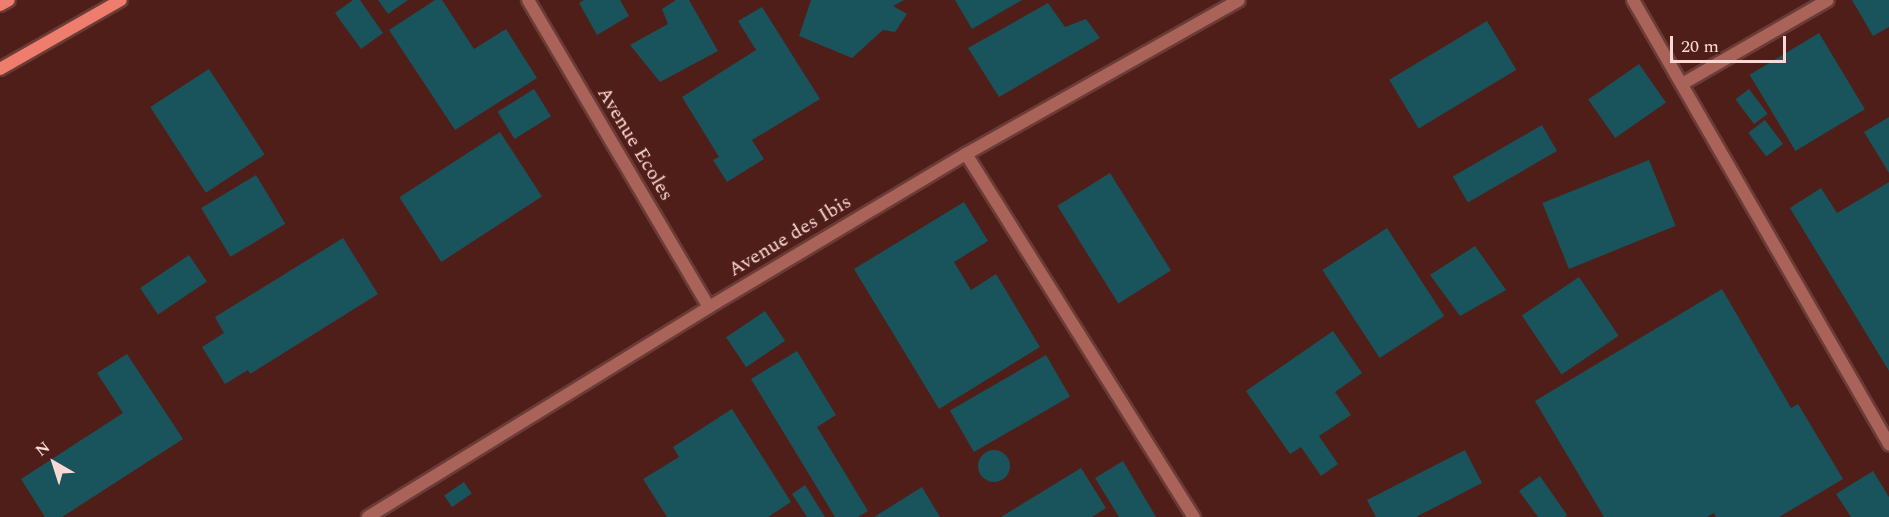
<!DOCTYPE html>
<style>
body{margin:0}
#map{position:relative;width:1889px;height:517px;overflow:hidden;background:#501e19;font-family:Spectral,serif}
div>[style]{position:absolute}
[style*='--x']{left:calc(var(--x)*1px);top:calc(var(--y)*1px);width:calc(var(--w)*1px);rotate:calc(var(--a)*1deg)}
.building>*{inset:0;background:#19535b;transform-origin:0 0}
.round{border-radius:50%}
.roads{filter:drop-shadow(2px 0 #6b3c37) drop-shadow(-2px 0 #6b3c37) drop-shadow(0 2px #6b3c37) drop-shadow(0 -2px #6b3c37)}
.street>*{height:12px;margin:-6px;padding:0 6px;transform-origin:6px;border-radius:6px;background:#aa6359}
.secondary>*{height:12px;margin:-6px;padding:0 6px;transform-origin:6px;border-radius:6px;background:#ee7d6e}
span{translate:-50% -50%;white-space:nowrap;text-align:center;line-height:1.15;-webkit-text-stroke:4.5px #501e19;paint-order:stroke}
.street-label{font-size:20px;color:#fad9d4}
.north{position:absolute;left:24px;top:433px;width:60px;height:60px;-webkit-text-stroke:4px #501e19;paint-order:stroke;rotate:321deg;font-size:16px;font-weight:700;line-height:24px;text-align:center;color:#fad9d4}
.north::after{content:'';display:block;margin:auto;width:21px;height:27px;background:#fad9d4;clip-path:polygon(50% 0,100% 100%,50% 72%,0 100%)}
.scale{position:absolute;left:1670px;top:36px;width:116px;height:27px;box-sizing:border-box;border:3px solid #fad9d4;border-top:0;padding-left:8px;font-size:18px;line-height:21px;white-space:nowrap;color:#fad9d4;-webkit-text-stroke:4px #501e19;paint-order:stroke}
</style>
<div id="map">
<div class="building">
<i style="clip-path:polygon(353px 0,360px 0,383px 33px,361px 49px,335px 13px)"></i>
<i style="clip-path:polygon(378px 0,408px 0,388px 14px)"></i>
<i style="clip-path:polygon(435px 0,442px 0,474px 49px,506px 29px,537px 78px,455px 130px,389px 30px)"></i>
<i style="clip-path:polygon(584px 0,620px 0,629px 16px,597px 35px,579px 3px)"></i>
<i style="clip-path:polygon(676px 0,689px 0,718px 51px,660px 82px,630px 45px,668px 24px,662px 9px)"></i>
<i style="clip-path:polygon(811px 0,904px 0,893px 6px,907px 14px,895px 32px,883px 30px,852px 58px,799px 36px)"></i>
<i style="clip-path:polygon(955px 0,1022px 0,972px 29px)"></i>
<i style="clip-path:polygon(1852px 0,1889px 0,1889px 27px,1873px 36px)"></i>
<i style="clip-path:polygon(1048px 3px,1065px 27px,1086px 19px,1100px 38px,999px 97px,968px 48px)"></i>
<i style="clip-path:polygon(762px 7px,820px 99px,752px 140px,764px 159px,727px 182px,713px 160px,719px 157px,682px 97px,756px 50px,738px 21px)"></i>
<i style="left:1487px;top:21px;width:57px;height:114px;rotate:59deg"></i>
<i style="left:1819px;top:33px;width:89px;height:81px;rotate:59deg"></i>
<i style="left:1639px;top:64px;width:47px;height:62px;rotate:55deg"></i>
<i style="left:209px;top:69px;width:102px;height:70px;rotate:57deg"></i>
<i style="left:534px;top:89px;width:32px;height:43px;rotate:58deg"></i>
<i style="left:1749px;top:89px;width:31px;height:17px;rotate:53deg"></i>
<i style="clip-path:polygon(1889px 117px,1889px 173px,1864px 132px)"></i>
<i style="left:1765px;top:120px;width:30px;height:21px;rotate:53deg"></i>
<i style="left:1542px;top:125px;width:30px;height:103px;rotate:60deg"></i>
<i style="left:500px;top:132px;width:77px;height:120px;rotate:57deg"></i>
<i style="left:1649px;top:160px;width:71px;height:115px;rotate:68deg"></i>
<i style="left:1110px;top:173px;width:115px;height:62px;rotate:58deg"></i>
<i style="left:256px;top:175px;width:57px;height:64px;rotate:59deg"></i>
<i style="clip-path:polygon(1889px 182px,1889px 371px,1790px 208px,1821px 188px,1837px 213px)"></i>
<i style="clip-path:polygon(964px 202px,988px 241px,954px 262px,971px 290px,996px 274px,1040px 347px,939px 409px,854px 269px)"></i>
<i style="left:1387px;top:228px;width:105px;height:77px;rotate:57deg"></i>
<i style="clip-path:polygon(343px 238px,378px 294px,250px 374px,248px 370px,225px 384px,202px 347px,224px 333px,215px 317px)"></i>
<i style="clip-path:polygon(1475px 246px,1506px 290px,1460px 316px,1430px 275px)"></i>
<i style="left:189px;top:255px;width:32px;height:59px;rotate:56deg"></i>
<i style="left:1579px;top:277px;width:71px;height:69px;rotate:56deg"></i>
<i style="clip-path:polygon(1722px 289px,1791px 408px,1798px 404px,1843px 479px,1779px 517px,1716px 517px,1714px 513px,1707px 517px,1604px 517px,1535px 401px)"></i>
<i style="left:765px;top:311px;width:36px;height:47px;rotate:56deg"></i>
<i style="clip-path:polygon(1333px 331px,1362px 373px,1335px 392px,1351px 415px,1319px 436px,1338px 464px,1321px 476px,1301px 447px,1290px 454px,1246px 391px)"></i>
<i style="clip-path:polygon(797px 351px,836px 415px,817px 427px,868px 511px,858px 517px,835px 517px,751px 379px)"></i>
<i style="clip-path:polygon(127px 354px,183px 439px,62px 517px,45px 517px,21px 479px,123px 413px,97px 373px)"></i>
<i style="left:1046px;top:355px;width:48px;height:111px;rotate:60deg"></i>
<i style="clip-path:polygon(732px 409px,791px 502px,768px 517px,667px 517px,643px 479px,679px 457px,673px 447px)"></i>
<i class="round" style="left:978px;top:450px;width:32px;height:32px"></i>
<i style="clip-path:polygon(1465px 450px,1482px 483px,1416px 517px,1376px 517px,1367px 500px)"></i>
<i style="clip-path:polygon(1123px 461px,1156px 517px,1119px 517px,1095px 478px)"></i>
<i style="clip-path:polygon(1081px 468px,1106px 508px,1092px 517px,1001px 517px)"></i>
<i style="clip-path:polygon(1873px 471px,1889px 497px,1889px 517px,1851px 517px,1836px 494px)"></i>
<i style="clip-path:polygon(1540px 476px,1567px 515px,1565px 517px,1538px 517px,1519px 491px)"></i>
<i style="left:464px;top:482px;width:14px;height:24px;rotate:56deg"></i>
<i style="clip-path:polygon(805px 485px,825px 517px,807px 517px,792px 494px)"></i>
<i style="clip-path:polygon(922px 487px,940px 517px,874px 517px)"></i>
</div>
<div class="roads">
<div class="street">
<i style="--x:528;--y:0;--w:356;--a:59.5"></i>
<i style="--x:1633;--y:0;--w:513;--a:60.03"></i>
<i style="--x:1682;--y:84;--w:168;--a:-29.9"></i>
<i style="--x:966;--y:154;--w:429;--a:57.9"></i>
<i style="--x:368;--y:517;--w:400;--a:-31.6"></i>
<i style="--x:709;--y:307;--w:299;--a:-30.8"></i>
<i style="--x:966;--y:154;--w:313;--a:-29.4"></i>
</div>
<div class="secondary">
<i style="--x:0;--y:5;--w:10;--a:-29"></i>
<i style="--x:0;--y:69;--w:139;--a:-29.7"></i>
</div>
</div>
<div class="street-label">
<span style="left:635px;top:144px;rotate:59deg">Avenue Ecoles</span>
<span style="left:790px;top:236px;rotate:-31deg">Avenue des Ibis</span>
</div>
<div class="north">N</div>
<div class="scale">20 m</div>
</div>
